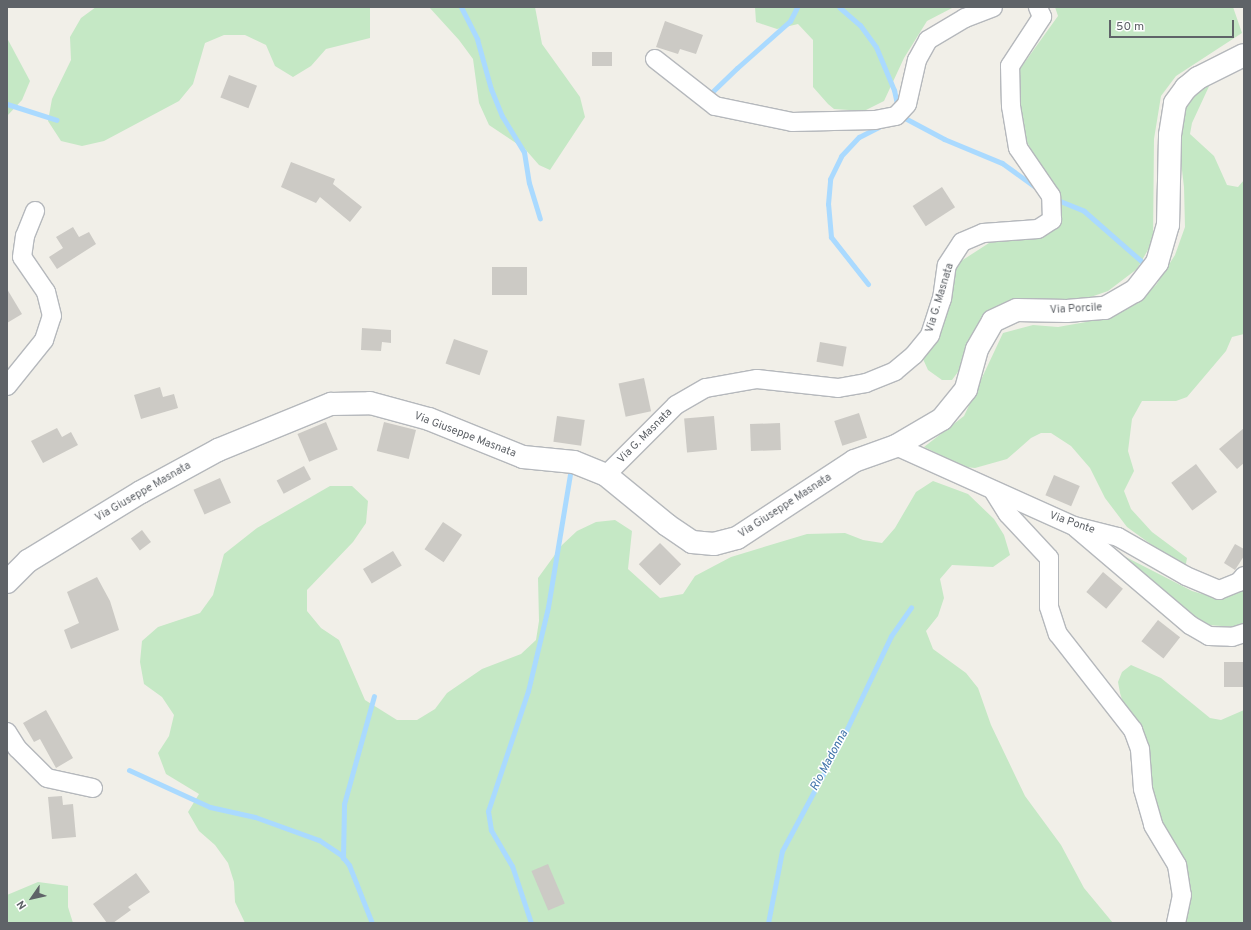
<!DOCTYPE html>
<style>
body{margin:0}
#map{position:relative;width:1251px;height:930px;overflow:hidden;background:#f1efe8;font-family:Overpass,sans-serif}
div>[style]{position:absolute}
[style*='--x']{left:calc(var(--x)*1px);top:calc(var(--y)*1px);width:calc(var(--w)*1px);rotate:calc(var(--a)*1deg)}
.green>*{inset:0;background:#c5e8c5}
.stream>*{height:5px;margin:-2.5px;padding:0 2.5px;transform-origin:2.5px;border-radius:2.5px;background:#aadaff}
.building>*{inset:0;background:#cccac5;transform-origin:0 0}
.roads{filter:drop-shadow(1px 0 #b5b8bc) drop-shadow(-1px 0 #b5b8bc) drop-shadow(0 1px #b5b8bc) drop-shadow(0 -1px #b5b8bc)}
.minor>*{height:18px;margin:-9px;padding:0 9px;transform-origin:9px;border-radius:9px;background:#fff}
.tertiary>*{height:22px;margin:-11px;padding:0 11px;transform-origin:11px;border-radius:11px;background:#fff}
span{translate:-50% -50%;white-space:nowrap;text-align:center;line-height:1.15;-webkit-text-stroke:3px #fff;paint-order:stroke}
.street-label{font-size:11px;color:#5f6368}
.water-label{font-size:12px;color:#4174aa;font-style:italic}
.frame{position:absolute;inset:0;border:8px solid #5f6368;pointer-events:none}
.north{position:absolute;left:12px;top:878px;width:40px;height:40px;-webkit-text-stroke:3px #fff;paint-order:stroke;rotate:236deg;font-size:11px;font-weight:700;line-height:16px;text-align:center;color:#5f6368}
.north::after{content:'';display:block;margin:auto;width:14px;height:18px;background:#5f6368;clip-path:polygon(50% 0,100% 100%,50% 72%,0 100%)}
.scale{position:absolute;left:1109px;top:20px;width:125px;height:18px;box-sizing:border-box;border:2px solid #5f6368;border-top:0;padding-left:5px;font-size:12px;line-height:14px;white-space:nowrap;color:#5f6368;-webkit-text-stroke:3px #fff;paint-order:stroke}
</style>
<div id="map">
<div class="green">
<i style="clip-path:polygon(96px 7px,370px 7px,370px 38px,326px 49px,311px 66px,293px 77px,275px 66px,266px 45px,245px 35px,224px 35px,205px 43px,193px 84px,179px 101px,104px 141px,82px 146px,61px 141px,48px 121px,52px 99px,71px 60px,70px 37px,81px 18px)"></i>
<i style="clip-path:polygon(429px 7px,535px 7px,542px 44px,580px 97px,585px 117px,550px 170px,539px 165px,525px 149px,489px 125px,479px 103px,473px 59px,459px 40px)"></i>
<i style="clip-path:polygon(755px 7px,954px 7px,927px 21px,904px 58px,884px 101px,864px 111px,834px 109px,828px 104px,813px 87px,813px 40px,798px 24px,777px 29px,756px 22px)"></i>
<i style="clip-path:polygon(1055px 7px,1233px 7px,1242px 33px,1176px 76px,1161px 96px,1154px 139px,1153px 241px,1137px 269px,1108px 291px,1082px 300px,997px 308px,979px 323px,963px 365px,952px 380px,942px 380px,928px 370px,923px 359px,955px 265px,989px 243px,1014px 239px,1056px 223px,1062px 211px,1057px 194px,1024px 137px,1017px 73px,1058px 16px)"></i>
<i style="clip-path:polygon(7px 38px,30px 81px,22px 100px,7px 116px)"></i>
<i style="clip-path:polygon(1211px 82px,1192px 123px,1190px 134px,1214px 156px,1227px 185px,1238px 187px,1244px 180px,1244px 334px,1232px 337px,1226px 351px,1187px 397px,1176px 401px,1142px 401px,1132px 419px,1128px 451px,1134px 471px,1124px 491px,1131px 509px,1152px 532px,1187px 558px,1185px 569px,1127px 527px,1105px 498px,1090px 468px,1071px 446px,1051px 433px,1041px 433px,1031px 438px,1007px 459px,975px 468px,965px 467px,924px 447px,964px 416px,1003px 333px,1033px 325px,1058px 327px,1086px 322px,1122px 309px,1156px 285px,1175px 255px,1185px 227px,1184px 187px,1178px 136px,1186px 102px,1199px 88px)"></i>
<i style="clip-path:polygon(933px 481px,968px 494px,994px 519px,1004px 535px,1010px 555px,993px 567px,952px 565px,940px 579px,944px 598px,938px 616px,926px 631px,933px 649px,966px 673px,978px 688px,991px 725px,1025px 796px,1061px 845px,1084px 888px,1113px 923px,245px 923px,235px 902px,234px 882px,228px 863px,215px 845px,199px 831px,188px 812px,199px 794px,166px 774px,158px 753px,169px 736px,174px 715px,162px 697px,144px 684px,140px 662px,142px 641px,158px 627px,200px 613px,213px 595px,224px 554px,257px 528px,330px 486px,352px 486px,368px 501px,366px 523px,353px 542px,307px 590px,307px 611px,321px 628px,339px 640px,365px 700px,397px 720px,417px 720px,435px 709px,447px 693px,482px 669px,521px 654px,536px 640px,539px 621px,538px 578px,562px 545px,577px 531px,596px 522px,615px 520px,632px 531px,628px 569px,660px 598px,683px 594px,695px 576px,731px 557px,807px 534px,845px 533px,863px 540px,882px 543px,895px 528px,916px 492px)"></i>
<i style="clip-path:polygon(1118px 553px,1192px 591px,1216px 598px,1244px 585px,1244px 624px,1237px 627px,1206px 625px)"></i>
<i style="clip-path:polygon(1131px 665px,1161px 678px,1210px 718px,1221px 720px,1244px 710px,1244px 923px,1183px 923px,1162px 827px,1120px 693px,1118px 682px,1122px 672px)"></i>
<i style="clip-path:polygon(38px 882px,68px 886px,68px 907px,73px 923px,7px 923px,7px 895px)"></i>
</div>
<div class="stream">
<i style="--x:461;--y:7;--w:36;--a:63"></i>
<i style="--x:477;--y:39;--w:52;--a:74.4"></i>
<i style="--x:491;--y:89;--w:29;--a:68"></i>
<i style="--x:502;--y:116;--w:42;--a:58.6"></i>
<i style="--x:524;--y:152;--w:31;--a:81"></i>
<i style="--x:529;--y:183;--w:37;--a:73"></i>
<i style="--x:839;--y:7;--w:28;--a:41"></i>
<i style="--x:860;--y:25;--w:27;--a:54"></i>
<i style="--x:876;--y:47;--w:47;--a:67.3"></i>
<i style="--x:894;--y:90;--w:19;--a:78"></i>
<i style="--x:712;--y:97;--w:4;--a:-104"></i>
<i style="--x:711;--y:93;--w:36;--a:-44"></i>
<i style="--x:737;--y:68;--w:71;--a:-41.6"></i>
<i style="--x:790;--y:21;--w:16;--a:-63"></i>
<i style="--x:7;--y:104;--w:52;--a:17.7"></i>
<i style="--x:901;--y:116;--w:49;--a:28.1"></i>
<i style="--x:944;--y:139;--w:63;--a:22.5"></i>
<i style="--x:1002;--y:163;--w:44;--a:35.8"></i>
<i style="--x:1055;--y:199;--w:31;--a:22"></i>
<i style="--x:1084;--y:211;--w:85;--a:41.2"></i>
<i style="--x:868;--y:284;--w:60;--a:-128.2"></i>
<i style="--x:831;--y:237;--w:33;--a:-95"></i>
<i style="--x:828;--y:204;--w:25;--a:-85"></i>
<i style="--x:830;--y:179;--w:25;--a:-64"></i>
<i style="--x:841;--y:156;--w:26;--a:-47"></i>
<i style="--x:859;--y:137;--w:22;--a:-27"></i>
<i style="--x:129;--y:770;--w:89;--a:24.6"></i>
<i style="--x:210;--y:807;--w:46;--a:12.5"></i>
<i style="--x:255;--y:817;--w:68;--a:19.8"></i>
<i style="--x:319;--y:840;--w:27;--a:34"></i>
<i style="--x:341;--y:855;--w:13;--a:51"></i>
<i style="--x:349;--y:865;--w:62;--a:68.4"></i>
<i style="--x:343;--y:858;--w:54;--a:-88.9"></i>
<i style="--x:344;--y:804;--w:112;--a:-74.5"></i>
<i style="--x:531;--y:923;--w:60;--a:-108.4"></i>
<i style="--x:512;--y:866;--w:42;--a:-120.3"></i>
<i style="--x:491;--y:830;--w:19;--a:-99"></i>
<i style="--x:488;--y:811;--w:126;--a:-71.6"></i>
<i style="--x:528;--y:691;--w:86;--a:-76.6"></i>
<i style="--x:548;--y:607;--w:135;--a:-80.6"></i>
<i style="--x:768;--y:923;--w:73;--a:-79"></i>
<i style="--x:782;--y:851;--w:129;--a:-61.8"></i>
<i style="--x:843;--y:737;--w:112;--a:-64.6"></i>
<i style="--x:891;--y:636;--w:35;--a:-55"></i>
</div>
<div class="building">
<i style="clip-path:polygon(665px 21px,703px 35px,696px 54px,680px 49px,678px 54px,656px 47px)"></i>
<i style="left:592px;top:52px;width:20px;height:14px"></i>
<i style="left:229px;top:75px;width:30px;height:24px;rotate:21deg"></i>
<i style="clip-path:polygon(291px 162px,335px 179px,333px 184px,362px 207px,350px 222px,320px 197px,316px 203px,281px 187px)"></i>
<i style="left:942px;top:187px;width:24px;height:35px;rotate:57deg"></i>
<i style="clip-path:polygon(73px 227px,79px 237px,89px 232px,96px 244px,57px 269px,49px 257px,63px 248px,56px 237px)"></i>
<i style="left:492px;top:267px;width:35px;height:28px"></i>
<i style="clip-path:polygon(7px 289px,22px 314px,7px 323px)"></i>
<i style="clip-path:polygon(362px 328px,391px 330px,391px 343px,382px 342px,381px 351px,361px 350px)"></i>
<i style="left:454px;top:339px;width:36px;height:26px;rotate:19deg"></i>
<i style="left:820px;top:342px;width:27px;height:20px;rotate:10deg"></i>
<i style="left:644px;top:378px;width:34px;height:26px;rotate:78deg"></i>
<i style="clip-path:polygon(160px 387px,163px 397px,174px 394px,178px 408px,141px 419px,134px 395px)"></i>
<i style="left:859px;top:413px;width:26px;height:26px;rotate:72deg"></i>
<i style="left:557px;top:416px;width:28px;height:26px;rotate:8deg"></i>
<i style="left:714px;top:416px;width:34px;height:30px;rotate:85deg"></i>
<i style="left:326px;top:422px;width:30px;height:31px;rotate:67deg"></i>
<i style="left:384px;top:422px;width:33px;height:30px;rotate:14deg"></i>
<i style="left:780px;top:423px;width:27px;height:30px;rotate:88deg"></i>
<i style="clip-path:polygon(57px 428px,62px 437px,71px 432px,78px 445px,43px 463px,31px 441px)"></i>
<i style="clip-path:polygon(1244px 428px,1244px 463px,1237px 469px,1219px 449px)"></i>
<i style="left:1196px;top:464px;width:35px;height:31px;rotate:53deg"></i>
<i style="left:304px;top:466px;width:15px;height:31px;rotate:62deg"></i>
<i style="left:1054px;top:475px;width:28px;height:22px;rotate:23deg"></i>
<i style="left:220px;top:478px;width:27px;height:29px;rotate:66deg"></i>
<i style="left:443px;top:522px;width:23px;height:33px;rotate:34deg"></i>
<i style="left:142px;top:530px;width:15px;height:14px;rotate:53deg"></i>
<i style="left:660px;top:543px;width:30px;height:30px;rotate:45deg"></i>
<i style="clip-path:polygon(1235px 544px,1244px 549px,1244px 556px,1235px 570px,1224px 563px)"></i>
<i style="left:393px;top:551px;width:17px;height:35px;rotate:59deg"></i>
<i style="left:1103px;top:572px;width:26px;height:26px;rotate:40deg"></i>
<i style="clip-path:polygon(97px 577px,110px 601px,119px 630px,71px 649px,64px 630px,79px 623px,67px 592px)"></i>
<i style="left:1158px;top:620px;width:28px;height:27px;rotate:38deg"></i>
<i style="left:1224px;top:662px;width:20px;height:25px"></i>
<i style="clip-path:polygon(46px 710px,73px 758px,56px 768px,40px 739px,34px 742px,23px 723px)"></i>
<i style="clip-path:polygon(62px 796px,63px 805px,73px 804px,76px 837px,52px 839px,48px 797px)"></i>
<i style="left:548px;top:864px;width:43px;height:18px;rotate:67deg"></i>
<i style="clip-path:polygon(136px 873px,150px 892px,128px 907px,131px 910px,113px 923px,107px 923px,93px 904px)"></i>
</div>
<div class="roads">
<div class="minor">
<i style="--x:655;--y:59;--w:76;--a:38.1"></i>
<i style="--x:715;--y:106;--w:79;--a:11.7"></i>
<i style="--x:792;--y:122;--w:83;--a:-1.4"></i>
<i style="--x:875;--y:120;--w:21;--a:-11"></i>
<i style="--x:896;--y:116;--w:16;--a:-47"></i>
<i style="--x:907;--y:104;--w:45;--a:-77.2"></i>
<i style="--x:917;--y:60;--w:23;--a:-61"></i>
<i style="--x:928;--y:40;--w:43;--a:-30.7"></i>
<i style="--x:965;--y:18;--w:30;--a:-21"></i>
<i style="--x:7;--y:386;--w:59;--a:-51.2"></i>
<i style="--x:44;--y:340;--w:25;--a:-72"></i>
<i style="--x:52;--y:316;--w:25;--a:-104"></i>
<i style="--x:46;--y:292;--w:42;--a:-124.4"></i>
<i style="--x:22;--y:257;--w:21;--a:-82"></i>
<i style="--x:25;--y:236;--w:27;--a:-68"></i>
<i style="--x:896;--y:446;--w:195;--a:24.2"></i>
<i style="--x:1074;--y:526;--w:45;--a:14"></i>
<i style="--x:1118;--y:537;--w:78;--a:29.8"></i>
<i style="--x:1186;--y:576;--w:36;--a:23"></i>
<i style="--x:1219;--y:590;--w:22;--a:-22"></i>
<i style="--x:1239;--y:582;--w:8;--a:-50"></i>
<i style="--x:606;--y:475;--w:99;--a:-45"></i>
<i style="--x:676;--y:405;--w:34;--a:-30"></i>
<i style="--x:706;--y:388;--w:52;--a:-10"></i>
<i style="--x:757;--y:379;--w:81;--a:6.3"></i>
<i style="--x:838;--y:388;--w:28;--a:-10"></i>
<i style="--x:866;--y:383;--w:31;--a:-22"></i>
<i style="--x:895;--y:371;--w:25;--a:-40"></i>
<i style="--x:914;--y:355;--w:26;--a:-51"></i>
<i style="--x:930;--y:335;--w:38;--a:-72"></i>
<i style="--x:942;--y:299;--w:34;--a:-82"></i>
<i style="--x:947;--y:265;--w:27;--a:-57"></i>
<i style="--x:962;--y:242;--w:23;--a:-23"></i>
<i style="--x:983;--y:233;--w:55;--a:-4.2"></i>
<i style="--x:1038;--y:229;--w:17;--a:-33"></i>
<i style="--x:1052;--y:220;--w:24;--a:-92"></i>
<i style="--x:1051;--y:196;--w:58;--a:-124.5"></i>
<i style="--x:1018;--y:148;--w:43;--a:-99.5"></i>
<i style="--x:1011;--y:106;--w:40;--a:-91.4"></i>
<i style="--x:1010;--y:66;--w:59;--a:-56.9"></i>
<i style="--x:1042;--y:17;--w:11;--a:-112"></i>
<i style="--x:994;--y:492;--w:26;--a:58"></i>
<i style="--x:1008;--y:514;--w:60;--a:47"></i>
<i style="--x:1049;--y:558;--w:49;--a:90"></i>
<i style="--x:1049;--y:607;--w:28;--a:72"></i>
<i style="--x:1058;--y:634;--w:122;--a:52"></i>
<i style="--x:1133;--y:730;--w:20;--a:70"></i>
<i style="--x:1140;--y:749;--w:40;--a:85.7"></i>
<i style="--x:1143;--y:789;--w:37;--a:74"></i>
<i style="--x:1153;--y:825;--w:47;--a:59"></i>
<i style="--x:1177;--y:865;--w:30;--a:81"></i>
<i style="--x:1182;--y:895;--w:29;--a:102"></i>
<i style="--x:1076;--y:528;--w:150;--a:40.4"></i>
<i style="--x:1190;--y:625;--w:22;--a:30"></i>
<i style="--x:1209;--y:636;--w:23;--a:2"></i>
<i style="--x:1232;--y:637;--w:13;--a:-18"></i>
<i style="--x:7;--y:732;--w:19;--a:58"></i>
<i style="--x:17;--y:748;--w:42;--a:45"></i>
<i style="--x:47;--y:778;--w:47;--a:12.3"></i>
</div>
<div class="tertiary">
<i style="--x:7;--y:582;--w:30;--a:-45"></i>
<i style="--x:28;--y:561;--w:132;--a:-31.4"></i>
<i style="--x:141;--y:492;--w:88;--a:-28.6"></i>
<i style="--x:218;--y:450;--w:122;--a:-22.2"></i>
<i style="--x:331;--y:404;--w:39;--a:-1"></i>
<i style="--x:370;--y:403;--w:61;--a:15.2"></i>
<i style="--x:429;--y:419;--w:101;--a:22"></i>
<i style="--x:523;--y:457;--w:51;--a:5.6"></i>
<i style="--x:574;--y:462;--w:35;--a:22"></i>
<i style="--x:606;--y:475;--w:79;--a:39.3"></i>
<i style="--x:667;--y:525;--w:30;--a:34"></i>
<i style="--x:692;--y:542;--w:22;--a:5"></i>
<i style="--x:714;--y:544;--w:24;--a:-15"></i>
<i style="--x:737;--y:538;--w:140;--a:-33.3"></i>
<i style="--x:854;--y:461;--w:45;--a:-19.7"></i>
<i style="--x:896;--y:446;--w:53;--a:-30.4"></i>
<i style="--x:942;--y:419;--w:38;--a:-51"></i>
<i style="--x:966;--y:389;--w:41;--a:-74.6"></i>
<i style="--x:977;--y:349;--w:32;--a:-60"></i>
<i style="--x:993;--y:321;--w:26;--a:-25"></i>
<i style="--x:1017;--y:310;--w:50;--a:1.1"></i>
<i style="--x:1067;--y:311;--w:38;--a:-5"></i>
<i style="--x:1105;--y:308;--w:34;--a:-30"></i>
<i style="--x:1135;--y:291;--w:36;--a:-52"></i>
<i style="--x:1157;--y:263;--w:40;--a:-74"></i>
<i style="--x:1168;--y:225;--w:90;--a:-88.7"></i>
<i style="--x:1170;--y:135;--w:32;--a:-81"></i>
<i style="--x:1175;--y:103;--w:19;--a:-54"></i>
<i style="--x:1186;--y:88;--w:16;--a:-40"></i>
<i style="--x:1198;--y:78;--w:51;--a:-26.6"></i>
</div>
</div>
<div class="street-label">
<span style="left:940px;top:298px;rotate:-73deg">Via G. Masnata</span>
<span style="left:1076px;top:309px;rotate:-3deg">Via Porcile</span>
<span style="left:465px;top:435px;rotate:21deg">Via Giuseppe Masnata</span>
<span style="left:645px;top:436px;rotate:-45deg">Via G. Masnata</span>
<span style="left:143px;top:492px;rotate:-30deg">Via Giuseppe Masnata</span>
<span style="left:785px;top:506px;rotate:-33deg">Via Giuseppe Masnata</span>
<span style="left:1072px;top:523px;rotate:19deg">Via Ponte</span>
</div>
<div class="water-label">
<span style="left:830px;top:761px;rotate:-62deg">Rio Madonna</span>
</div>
<div class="frame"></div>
<div class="north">N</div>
<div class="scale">50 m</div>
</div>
